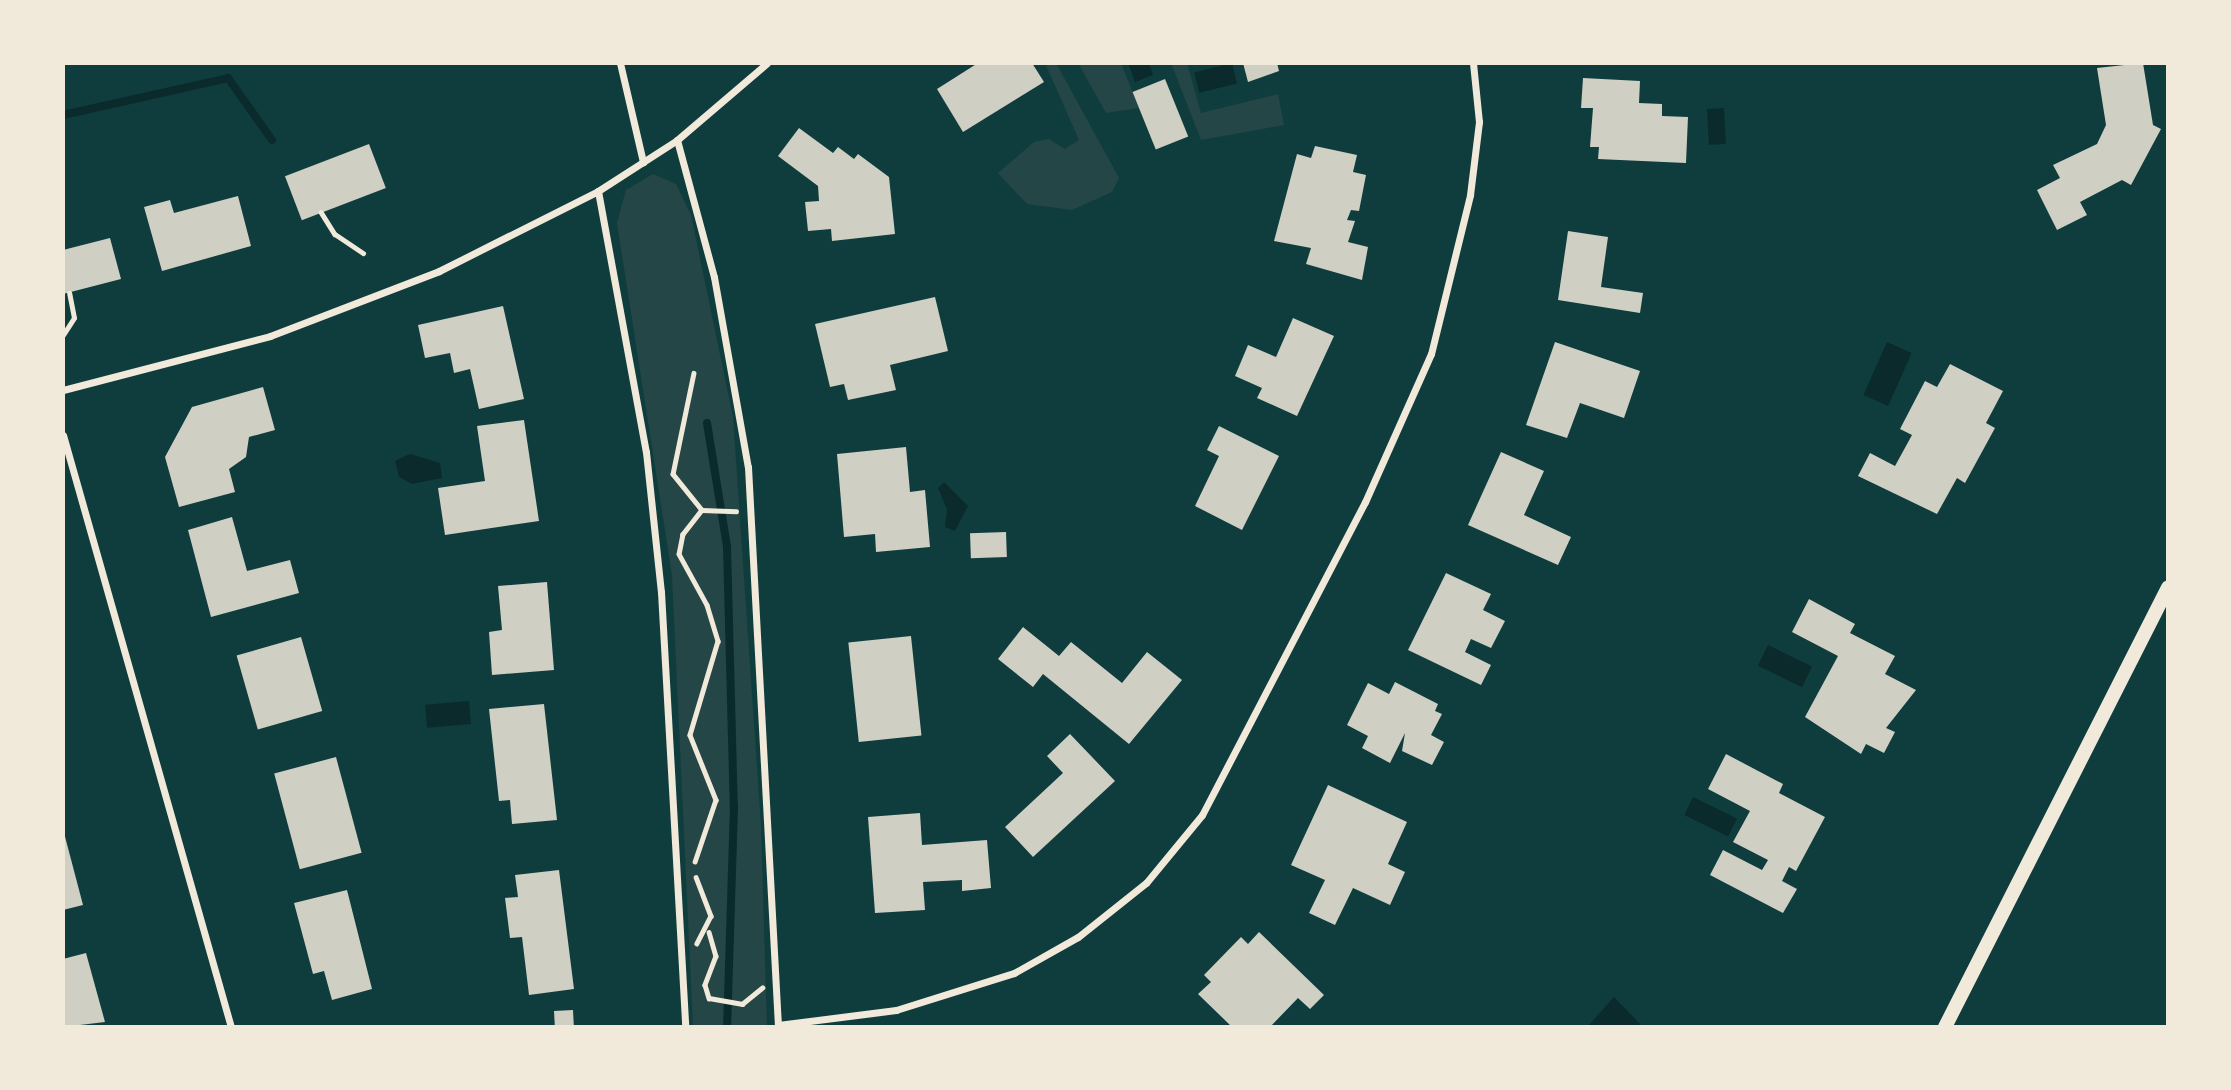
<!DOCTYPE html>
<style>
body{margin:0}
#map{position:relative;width:2231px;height:1090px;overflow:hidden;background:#0f3d3e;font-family:"Roboto Condensed",sans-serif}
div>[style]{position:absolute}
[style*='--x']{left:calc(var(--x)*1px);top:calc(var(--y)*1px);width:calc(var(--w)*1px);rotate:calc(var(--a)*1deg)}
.green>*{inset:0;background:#244646}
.water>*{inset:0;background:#0a2a2b;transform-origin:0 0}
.stream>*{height:8px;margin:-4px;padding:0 4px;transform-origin:4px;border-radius:4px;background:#0a2a2b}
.building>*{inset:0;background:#cfcfc3;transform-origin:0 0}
.path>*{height:4.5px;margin:-2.25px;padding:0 2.25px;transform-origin:2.25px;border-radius:2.25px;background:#f1e9da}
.minor>*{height:7px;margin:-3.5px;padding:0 3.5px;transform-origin:3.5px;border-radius:3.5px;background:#f1e9da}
.secondary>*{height:14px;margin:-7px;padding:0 7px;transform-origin:7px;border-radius:7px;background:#f1e9da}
span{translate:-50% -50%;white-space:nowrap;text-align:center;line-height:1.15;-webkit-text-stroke:6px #f1e9da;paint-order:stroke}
.frame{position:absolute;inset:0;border:65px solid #f1e9da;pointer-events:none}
</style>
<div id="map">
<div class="green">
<i style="clip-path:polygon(1045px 63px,1056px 63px,1119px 178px,1112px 192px,1072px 210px,1027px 204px,998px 173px,1034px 142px,1049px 139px,1065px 149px,1079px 140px)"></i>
<i style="clip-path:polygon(1078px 63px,1121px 63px,1139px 108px,1106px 113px)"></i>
<i style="clip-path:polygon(1171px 63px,1187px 63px,1201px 113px,1278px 94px,1284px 125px,1201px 140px)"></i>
<i style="clip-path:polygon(653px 174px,676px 184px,691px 215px,733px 417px,761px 826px,767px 1027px,693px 1027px,672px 575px,617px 223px,626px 190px)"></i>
</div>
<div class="water">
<i style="clip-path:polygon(1128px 63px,1149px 63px,1153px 75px,1135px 82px)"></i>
<i style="left:1232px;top:63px;width:21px;height:39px;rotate:76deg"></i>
<i style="left:1724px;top:108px;width:36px;height:17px;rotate:87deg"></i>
<i style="left:1887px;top:342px;width:27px;height:58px;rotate:24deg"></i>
<i style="clip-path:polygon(410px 454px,440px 463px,442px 478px,412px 484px,399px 477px,395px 461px)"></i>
<i style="clip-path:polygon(944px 482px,968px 506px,955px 531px,945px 527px,947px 509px,938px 488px)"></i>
<i style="left:1768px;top:645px;width:49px;height:23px;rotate:26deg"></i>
<i style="left:469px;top:701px;width:23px;height:44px;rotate:85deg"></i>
<i style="left:1693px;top:797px;width:49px;height:20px;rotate:26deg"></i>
<i style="clip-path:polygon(1614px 997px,1643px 1027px,1587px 1027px)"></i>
</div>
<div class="stream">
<i style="--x:63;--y:115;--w:169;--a:-12.6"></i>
<i style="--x:228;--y:78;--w:76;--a:54.6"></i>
<i style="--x:707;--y:423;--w:126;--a:80.8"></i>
<i style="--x:727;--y:547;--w:260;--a:88.5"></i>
<i style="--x:734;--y:807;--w:220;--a:91.8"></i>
</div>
<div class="building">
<i style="clip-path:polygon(978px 63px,1032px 63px,1044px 82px,963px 132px,937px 89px)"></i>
<i style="clip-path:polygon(1243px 63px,1277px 63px,1279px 71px,1248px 82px)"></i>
<i style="clip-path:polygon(2143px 63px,2153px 125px,2161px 129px,2131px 185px,2122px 180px,2080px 202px,2087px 215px,2057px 230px,2037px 190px,2060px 178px,2053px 165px,2097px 144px,2106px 125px,2097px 68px)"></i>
<i style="clip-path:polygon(1583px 78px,1640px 81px,1639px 103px,1662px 104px,1662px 116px,1688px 117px,1686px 163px,1598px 159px,1599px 147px,1590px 147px,1593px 108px,1581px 108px)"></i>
<i style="left:1165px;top:79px;width:62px;height:35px;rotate:68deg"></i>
<i style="clip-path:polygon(799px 128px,833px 153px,838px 147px,854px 159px,858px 154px,889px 177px,895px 234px,832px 241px,831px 229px,808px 231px,805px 202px,819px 201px,818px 186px,778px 156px)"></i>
<i style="left:369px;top:144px;width:47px;height:90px;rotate:69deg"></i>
<i style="clip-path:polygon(1315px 146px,1357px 155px,1353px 172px,1366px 175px,1359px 211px,1351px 210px,1347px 220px,1355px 221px,1348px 242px,1368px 247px,1362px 280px,1306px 264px,1311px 248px,1274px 241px,1297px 154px,1311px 158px)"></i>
<i style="clip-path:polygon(238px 196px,251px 246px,162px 271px,144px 207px,170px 200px,174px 213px)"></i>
<i style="clip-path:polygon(1568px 231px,1608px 237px,1601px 287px,1643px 293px,1640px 313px,1558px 300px)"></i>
<i style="clip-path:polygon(110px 238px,121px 279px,63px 294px,63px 250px)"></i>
<i style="clip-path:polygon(935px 297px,948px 351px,890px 365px,896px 390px,848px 400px,844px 384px,830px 387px,815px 324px)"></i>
<i style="clip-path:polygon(503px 306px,524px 399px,479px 409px,470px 369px,454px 373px,450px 353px,425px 358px,418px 325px)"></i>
<i style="clip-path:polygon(1293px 318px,1334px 336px,1297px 416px,1257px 398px,1262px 388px,1235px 376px,1248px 345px,1276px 357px)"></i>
<i style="clip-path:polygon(1555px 342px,1640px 371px,1624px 418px,1580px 403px,1567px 438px,1526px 425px)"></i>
<i style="clip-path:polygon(1950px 364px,2003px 391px,1986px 423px,1995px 428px,1965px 483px,1957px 478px,1937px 514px,1858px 476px,1870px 453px,1895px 466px,1912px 435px,1900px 429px,1925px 381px,1937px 387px)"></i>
<i style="clip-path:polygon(263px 387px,275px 430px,249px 437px,246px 457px,229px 469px,235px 492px,179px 507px,165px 457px,192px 407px)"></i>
<i style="clip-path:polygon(524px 420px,539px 521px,445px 535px,438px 488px,485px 481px,477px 426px)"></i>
<i style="clip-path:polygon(1219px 426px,1279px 456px,1242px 530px,1195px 506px,1219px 456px,1207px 450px)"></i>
<i style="clip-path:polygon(906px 447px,910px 492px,925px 490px,930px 547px,876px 552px,875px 534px,844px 537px,837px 454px)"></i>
<i style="clip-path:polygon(1501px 452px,1544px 471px,1524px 515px,1571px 537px,1558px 565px,1468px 525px)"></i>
<i style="clip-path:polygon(232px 517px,247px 571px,290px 560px,299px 593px,211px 617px,188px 530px)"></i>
<i style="left:1006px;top:532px;width:25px;height:36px;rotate:88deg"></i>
<i style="clip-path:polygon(1446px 573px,1491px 594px,1483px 610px,1505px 621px,1491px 648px,1471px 639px,1465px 652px,1491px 665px,1481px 685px,1408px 650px)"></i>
<i style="clip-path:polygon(547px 582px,554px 670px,492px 675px,489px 632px,502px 630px,498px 586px)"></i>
<i style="clip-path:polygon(1809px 599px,1855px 624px,1850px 633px,1895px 656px,1885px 674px,1916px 690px,1886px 728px,1895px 732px,1884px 753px,1866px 744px,1861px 754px,1805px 717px,1838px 656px,1792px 632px)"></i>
<i style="clip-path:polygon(1023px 627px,1059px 656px,1071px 642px,1122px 683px,1147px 652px,1182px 680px,1129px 744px,1043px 674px,1033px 687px,998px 659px)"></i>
<i style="left:911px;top:636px;width:100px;height:63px;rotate:84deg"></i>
<i style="left:301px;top:637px;width:77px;height:67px;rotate:74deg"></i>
<i style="clip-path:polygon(1395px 682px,1438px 704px,1435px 711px,1442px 714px,1431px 735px,1444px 742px,1432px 765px,1402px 751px,1405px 733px,1390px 763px,1362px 748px,1368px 736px,1347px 725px,1368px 683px,1389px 694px)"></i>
<i style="clip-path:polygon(544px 704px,557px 820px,512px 824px,510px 800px,499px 801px,489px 709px)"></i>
<i style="clip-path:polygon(1070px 734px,1115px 781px,1033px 857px,1005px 827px,1063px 773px,1047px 756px)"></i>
<i style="clip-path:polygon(1726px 754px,1783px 784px,1779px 793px,1825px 817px,1796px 871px,1789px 867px,1782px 881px,1797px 889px,1783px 913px,1710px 875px,1723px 850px,1762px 870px,1768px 860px,1733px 842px,1750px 811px,1708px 789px)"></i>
<i style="left:336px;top:757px;width:99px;height:64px;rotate:75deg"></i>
<i style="clip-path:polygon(1328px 785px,1407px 822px,1388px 864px,1405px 872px,1390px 905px,1353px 888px,1335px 925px,1309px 913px,1325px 880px,1291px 865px)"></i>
<i style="clip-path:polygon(920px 813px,922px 845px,987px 840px,991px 888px,962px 891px,962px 880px,923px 882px,925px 910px,875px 913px,868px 817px)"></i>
<i style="clip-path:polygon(63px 829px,83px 905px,63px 910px)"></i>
<i style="clip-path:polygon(559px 870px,574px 989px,529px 995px,522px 937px,510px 938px,505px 898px,518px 897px,515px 875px)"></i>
<i style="clip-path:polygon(347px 890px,372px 989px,332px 1000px,324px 971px,313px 974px,294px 903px)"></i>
<i style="clip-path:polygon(1259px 932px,1324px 995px,1310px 1009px,1298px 998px,1270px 1027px,1232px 1027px,1198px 994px,1211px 982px,1204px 975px,1241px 937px,1248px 944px)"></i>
<i style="clip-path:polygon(86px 953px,105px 1022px,63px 1027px,63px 959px)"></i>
<i style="left:573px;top:1010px;width:17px;height:19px;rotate:87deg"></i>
</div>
<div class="path">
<i style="--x:321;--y:212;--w:26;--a:58"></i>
<i style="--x:335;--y:234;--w:34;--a:34"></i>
<i style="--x:63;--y:335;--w:20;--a:-57"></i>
<i style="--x:74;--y:318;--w:25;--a:-101"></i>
<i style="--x:694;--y:373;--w:103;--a:101.7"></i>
<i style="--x:673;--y:474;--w:46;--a:51.1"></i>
<i style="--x:702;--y:510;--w:31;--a:128"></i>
<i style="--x:683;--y:534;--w:20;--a:101"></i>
<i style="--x:679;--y:554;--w:58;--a:61.2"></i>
<i style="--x:707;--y:605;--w:38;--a:73"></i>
<i style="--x:718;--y:641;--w:98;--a:106.6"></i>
<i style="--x:690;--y:735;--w:70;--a:68.2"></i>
<i style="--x:716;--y:800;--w:65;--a:108.7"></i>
<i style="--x:702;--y:510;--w:34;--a:2"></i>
<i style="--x:696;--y:877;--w:42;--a:69"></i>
<i style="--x:711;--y:916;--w:31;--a:117"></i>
<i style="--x:709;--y:932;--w:25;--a:74"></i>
<i style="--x:716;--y:956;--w:31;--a:111"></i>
<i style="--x:705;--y:985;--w:14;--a:73"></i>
<i style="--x:709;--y:998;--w:34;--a:10"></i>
<i style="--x:742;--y:1004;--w:26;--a:-39"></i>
</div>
<div class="minor">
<i style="--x:620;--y:63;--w:102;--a:76.9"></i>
<i style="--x:677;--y:140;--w:142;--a:74.9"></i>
<i style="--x:714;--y:277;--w:193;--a:79.9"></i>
<i style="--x:748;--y:467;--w:561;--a:86.93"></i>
<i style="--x:598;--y:191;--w:265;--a:79.6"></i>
<i style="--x:646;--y:452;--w:141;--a:83.9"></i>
<i style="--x:661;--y:592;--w:436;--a:86.8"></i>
<i style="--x:63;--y:390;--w:214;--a:-14.6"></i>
<i style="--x:270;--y:336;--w:181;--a:-21"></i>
<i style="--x:439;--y:271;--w:178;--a:-26.7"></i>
<i style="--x:598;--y:191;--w:94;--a:-32.8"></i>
<i style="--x:677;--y:140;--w:118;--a:-40.5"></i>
<i style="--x:63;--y:435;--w:615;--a:74.16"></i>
<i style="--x:778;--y:1025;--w:119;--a:-7.2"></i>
<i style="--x:896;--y:1010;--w:124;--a:-17.4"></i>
<i style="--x:1014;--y:973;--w:73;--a:-29.4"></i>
<i style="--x:1078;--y:937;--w:87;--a:-38.5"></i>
<i style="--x:1146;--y:883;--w:88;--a:-50.5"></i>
<i style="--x:1202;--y:815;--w:353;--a:-62.5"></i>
<i style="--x:1365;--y:502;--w:162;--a:-66"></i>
<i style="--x:1431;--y:354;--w:164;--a:-76.2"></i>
<i style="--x:1470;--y:195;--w:74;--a:-83"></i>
<i style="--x:1479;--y:122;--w:59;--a:-95.8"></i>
</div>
<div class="secondary">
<i style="--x:1945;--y:1027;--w:493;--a:-63.1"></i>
</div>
<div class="frame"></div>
</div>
